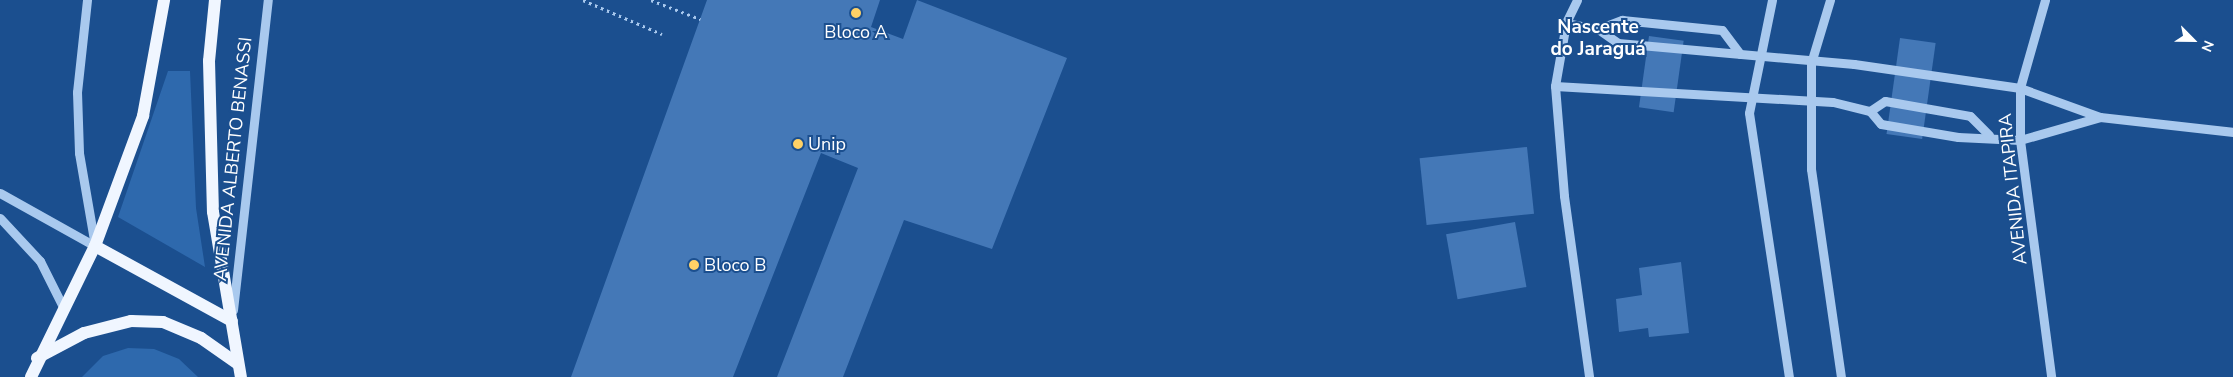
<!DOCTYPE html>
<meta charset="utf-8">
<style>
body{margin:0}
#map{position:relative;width:2233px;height:377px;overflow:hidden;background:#1b4f8f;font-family:"Nunito Sans",sans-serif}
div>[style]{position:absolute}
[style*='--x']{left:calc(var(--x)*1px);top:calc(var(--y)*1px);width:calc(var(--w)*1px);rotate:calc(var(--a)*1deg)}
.green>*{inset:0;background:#2e69ad}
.building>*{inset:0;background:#4478b7;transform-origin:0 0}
.path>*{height:3px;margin-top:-1.5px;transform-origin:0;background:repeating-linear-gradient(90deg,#a9c9ee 0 2.5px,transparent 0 6.5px)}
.minor>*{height:9px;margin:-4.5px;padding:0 4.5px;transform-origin:4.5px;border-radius:4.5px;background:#a9c9ee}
.major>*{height:12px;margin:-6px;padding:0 6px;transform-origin:6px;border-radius:6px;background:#f0f6ff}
.dots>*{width:14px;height:14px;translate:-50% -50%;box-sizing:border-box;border:2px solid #1b4f8f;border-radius:50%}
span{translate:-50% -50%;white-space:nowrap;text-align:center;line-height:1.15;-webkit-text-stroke:4px #1b4f8f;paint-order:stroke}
.poi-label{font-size:18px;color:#fff}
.left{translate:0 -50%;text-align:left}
.street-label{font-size:18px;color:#fff}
.neighbourhood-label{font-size:19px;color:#fff;font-weight:700}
.north{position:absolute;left:2168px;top:15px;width:50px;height:50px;-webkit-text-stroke:4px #1b4f8f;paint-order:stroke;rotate:113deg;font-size:14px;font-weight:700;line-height:20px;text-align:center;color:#fff}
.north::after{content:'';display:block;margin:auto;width:18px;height:22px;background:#fff;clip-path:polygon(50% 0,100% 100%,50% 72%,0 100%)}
</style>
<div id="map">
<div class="green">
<i style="clip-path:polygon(168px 71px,190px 71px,196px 208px,205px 267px,118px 217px)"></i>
<i style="clip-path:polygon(128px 348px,154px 349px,179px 359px,198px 377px,82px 377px,103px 356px)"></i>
</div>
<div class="building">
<i style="clip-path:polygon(707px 0,880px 0,871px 27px,903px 39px,917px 0,1067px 58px,992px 249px,904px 220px,843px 377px,777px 377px,858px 168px,821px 153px,733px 377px,571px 377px)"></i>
<i style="left:1649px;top:36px;width:35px;height:72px;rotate:8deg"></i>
<i style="left:1900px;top:38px;width:36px;height:97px;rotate:8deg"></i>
<i style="left:1527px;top:147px;width:67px;height:108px;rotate:84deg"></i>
<i style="left:1515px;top:222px;width:66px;height:70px;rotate:80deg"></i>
<i style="clip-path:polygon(1681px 262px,1689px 333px,1649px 337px,1648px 328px,1619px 332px,1616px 299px,1642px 295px,1639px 268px)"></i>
</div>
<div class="path">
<i style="--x:583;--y:0;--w:86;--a:23.3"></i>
<i style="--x:651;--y:0;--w:53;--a:21.2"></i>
</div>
<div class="minor">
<i style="--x:87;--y:0;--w:93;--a:96.2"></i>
<i style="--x:77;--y:92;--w:61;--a:88.1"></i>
<i style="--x:79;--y:153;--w:94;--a:80.2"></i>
<i style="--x:1577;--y:0;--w:25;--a:116"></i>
<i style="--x:1566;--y:23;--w:64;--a:99.9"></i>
<i style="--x:1555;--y:86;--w:110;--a:85.3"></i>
<i style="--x:1564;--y:196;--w:183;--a:82.1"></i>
<i style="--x:1772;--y:0;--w:115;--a:101.5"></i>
<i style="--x:1749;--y:113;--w:267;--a:81.4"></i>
<i style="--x:1830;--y:0;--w:66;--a:106.8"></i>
<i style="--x:1811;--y:63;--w:106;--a:90"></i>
<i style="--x:1811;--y:169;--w:210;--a:81.8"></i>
<i style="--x:2045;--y:0;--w:91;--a:105.9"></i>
<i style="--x:2020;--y:88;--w:52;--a:90"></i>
<i style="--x:2020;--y:140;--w:239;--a:82.5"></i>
<i style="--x:1566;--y:23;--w:33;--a:11"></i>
<i style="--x:1598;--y:29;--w:24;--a:35"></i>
<i style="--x:1618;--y:43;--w:237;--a:5.1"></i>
<i style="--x:1854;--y:64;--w:168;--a:8.2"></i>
<i style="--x:2020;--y:88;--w:85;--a:19.9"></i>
<i style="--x:2100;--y:117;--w:134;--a:6.4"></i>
<i style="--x:1598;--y:29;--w:26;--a:-21"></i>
<i style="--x:1622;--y:20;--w:100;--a:5.7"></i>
<i style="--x:1722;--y:30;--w:30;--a:53"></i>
<i style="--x:1555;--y:86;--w:278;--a:3.3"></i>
<i style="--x:1833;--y:102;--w:38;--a:14"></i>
<i style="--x:1870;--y:111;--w:17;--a:50"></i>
<i style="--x:1881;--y:124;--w:78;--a:9.6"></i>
<i style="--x:1958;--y:137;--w:62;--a:2.8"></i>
<i style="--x:2020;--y:140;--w:83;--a:-16"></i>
<i style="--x:1870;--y:111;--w:18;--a:-34"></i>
<i style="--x:1885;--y:101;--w:86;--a:10"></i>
<i style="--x:1970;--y:116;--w:27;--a:45"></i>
<i style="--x:0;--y:193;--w:109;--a:29.2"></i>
<i style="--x:0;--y:218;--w:59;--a:47.1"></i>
<i style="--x:40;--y:261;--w:51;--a:63.4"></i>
<i style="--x:233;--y:310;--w:312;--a:-83.6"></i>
</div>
<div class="major">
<i style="--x:215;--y:0;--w:61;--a:95.6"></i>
<i style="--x:209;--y:61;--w:151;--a:88.5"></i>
<i style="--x:213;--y:212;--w:167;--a:80.4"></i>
<i style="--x:95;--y:246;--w:156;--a:28.7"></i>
<i style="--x:37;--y:358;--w:53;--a:-28"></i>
<i style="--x:84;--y:333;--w:49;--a:-14.3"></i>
<i style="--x:131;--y:321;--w:32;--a:2"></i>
<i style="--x:163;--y:322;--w:41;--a:22.8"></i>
<i style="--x:201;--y:338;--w:45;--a:35.1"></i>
<i style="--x:31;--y:377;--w:146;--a:-64"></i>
<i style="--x:95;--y:246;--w:139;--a:-69.7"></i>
<i style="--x:143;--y:116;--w:118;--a:-79.7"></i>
</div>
<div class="dots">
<i style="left:856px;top:13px;background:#ffd166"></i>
<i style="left:798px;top:144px;background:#ffd166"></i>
<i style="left:694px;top:265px;background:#ffd166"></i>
</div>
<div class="poi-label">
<span style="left:856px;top:32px">Bloco A</span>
<span class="left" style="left:808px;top:144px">Unip</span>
<span class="left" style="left:704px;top:265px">Bloco B</span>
</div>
<div class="street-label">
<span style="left:233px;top:159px;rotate:-84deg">AVENIDA ALBERTO BENASSI</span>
<span style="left:2013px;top:189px;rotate:-96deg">AVENIDA ITAPIRA</span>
</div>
<div class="neighbourhood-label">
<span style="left:1598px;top:39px">Nascente<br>do Jaraguá</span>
</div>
<div class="north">N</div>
</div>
